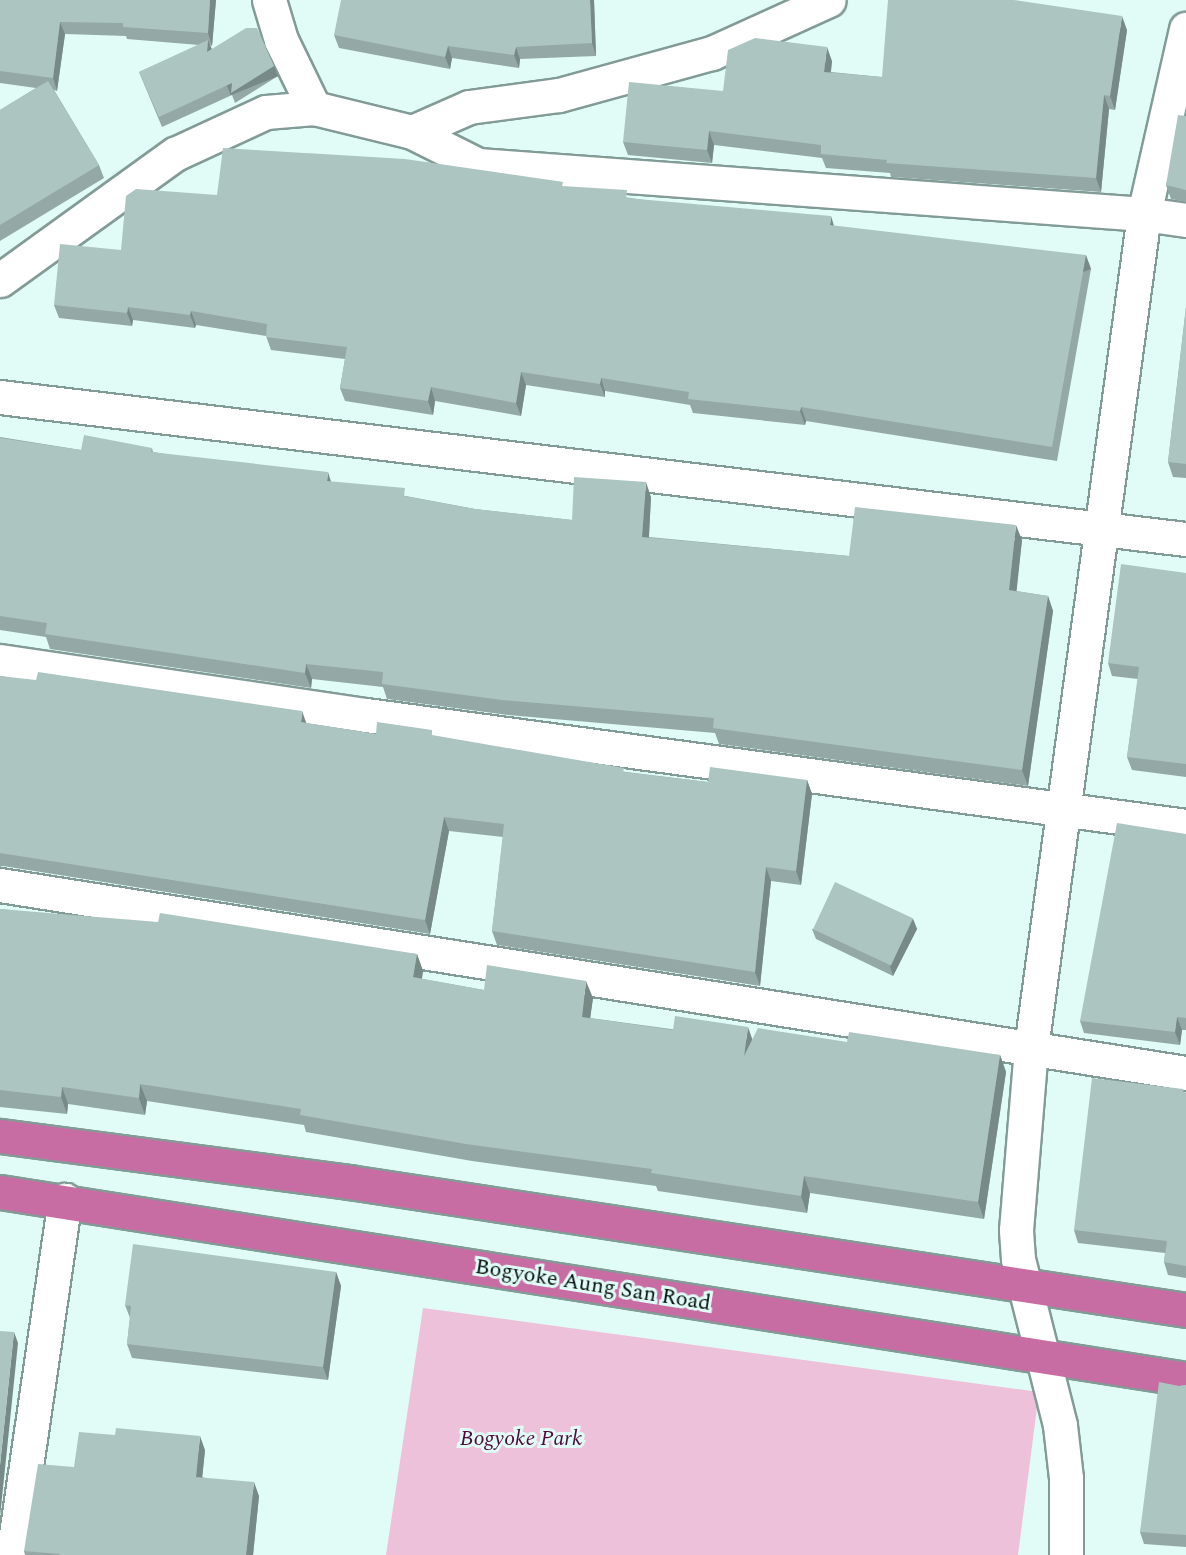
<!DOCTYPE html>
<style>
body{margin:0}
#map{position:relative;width:1186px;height:1555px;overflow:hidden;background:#e1fcf6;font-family:Spectral,serif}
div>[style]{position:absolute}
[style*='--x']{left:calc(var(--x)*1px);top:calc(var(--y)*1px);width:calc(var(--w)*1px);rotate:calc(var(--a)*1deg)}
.green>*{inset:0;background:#eec1da}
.roads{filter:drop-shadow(2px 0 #839b96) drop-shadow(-2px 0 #839b96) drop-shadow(0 2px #839b96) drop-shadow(0 -2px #839b96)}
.minor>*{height:33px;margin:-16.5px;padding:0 16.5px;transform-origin:16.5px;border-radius:16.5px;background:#fff}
.highway>*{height:33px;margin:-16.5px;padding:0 16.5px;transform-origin:16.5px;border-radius:16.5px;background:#c86ca4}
.wall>*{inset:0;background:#94a9a5}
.shaded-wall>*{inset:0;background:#788a86;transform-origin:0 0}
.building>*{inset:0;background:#acc5c0;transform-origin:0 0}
span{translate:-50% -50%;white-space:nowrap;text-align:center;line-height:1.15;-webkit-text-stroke:6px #e1fcf6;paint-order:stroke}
.street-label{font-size:22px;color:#07100e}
.park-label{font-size:22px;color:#510a3b;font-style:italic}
</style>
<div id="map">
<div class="green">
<i style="clip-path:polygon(423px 1308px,1039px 1392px,1018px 1555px,386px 1555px)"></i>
</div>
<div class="roads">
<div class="minor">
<i style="--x:269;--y:0;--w:42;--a:73.3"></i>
<i style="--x:281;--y:40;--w:76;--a:64.1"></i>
<i style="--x:412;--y:132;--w:74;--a:26.6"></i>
<i style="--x:478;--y:165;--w:668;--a:4.21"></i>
<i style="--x:1144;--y:214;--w:42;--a:8.1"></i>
<i style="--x:0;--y:280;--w:216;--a:-35.8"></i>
<i style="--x:175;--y:154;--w:100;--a:-24.8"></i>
<i style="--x:266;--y:112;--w:48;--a:-4.8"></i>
<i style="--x:314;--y:108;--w:101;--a:13.8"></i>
<i style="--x:412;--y:132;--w:62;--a:-23.7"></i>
<i style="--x:469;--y:107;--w:91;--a:-7.6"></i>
<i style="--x:559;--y:95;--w:159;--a:-15.4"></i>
<i style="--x:712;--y:53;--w:128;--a:-24.4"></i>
<i style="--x:0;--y:397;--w:1194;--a:6.83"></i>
<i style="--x:0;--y:661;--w:370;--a:8.4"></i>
<i style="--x:366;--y:715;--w:827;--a:7.71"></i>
<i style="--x:0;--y:885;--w:1201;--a:9.01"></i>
<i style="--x:13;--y:1555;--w:359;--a:-81.7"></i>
<i style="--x:1066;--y:1555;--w:77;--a:-90"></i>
<i style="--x:1066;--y:1478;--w:53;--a:-96.5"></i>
<i style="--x:1060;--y:1425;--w:171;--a:-104.2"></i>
<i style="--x:1018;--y:1259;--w:29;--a:-94"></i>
<i style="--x:1016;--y:1230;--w:183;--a:-85.3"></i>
<i style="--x:1031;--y:1048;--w:842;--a:-82.28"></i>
<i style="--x:1144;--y:214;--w:190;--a:-77.2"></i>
</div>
<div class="highway">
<i style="--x:0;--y:1136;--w:352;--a:7.5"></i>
<i style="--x:349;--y:1182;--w:847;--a:8.69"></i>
<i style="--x:0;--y:1192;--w:1201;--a:8.96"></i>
</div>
</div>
<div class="wall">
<i style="clip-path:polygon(0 0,216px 0,212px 46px,210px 45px,212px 49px,278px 76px,235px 103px,232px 95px,162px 127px,139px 72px,199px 45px,127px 39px,126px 36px,65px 34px,57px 91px,54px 90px,99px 165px,104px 178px,0 241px,0 110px,36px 88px,0 83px)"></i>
<i style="clip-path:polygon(594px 0,596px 56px,520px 59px,519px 68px,452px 58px,450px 69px,339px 48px,334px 35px)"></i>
<i style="clip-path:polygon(1127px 30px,1115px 110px,1109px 109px,1101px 192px,891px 177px,890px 173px,826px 168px,822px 158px,714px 145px,712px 163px,628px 155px,623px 142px,723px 91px,832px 61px,831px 72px,882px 77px)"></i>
<i style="clip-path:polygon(1186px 116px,1186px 202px,1171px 199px,1166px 185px)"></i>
<i style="clip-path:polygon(564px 187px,630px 198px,834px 226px,1091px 269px,1057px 461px,806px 421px,805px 425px,693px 413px,690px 405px,605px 391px,605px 397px,526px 385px,521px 416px,435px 401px,433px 415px,345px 401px,340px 388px,345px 359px,271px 350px,266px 336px,196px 325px,195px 328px,133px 320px,132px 326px,59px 318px,54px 305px,121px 250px,217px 195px)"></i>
<i style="clip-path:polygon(1186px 307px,1186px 478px,1173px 477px,1168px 462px)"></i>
<i style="clip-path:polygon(0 437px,81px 450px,152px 448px,153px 452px,331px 482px,475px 509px,572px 520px,651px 497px,649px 537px,849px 556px,1022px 540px,1016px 591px,1048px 596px,1053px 611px,1028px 786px,719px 744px,715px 733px,508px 715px,387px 699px,383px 687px,312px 679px,311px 688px,50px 649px,46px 637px,0 630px)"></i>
<i style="clip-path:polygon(1186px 573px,1186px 777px,1132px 770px,1127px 757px,1138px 679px,1112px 676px,1108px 663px)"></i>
<i style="clip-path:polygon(0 676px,376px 734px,435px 736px,626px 772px,708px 782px,807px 780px,812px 794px,801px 885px,771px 881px,760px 986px,497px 945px,492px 931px,503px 837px,449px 831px,430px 934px,3px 866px,0 867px)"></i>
<i style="clip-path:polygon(1186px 834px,1186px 1030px,1182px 1030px,1180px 1045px,1084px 1033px,1080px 1021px)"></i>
<i style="clip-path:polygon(0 909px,417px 954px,423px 971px,422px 979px,484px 990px,593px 998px,590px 1018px,752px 1040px,847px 1042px,1000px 1055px,1006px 1072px,984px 1219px,810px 1193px,807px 1213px,658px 1191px,656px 1186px,472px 1161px,306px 1132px,304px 1125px,147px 1101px,145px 1115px,68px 1104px,67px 1114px,0 1107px)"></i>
<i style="clip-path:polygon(913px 919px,917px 929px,893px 976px,816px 939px,812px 929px)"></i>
<i style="clip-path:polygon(1183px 1089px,1185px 1093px,1186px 1093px,1186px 1278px,1168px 1275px,1164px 1262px,1165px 1253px,1078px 1243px,1074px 1230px)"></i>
<i style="clip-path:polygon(336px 1272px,341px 1286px,328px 1380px,132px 1358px,127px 1344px,130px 1318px,125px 1305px)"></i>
<i style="clip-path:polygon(1186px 1385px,1186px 1547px,1144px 1544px,1140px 1532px,1179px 1386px)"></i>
<i style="clip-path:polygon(205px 1450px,202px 1477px,259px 1496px,253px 1555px,25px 1555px,24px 1551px,74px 1467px)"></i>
</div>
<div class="shaded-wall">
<i style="clip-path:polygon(210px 0,216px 0,212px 46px,208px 33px)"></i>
<i style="clip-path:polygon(590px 0,594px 0,596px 56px,592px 43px)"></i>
<i style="clip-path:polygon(1122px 16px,1127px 30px,1115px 110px,1110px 96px)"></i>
<i style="clip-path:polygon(60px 22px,65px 34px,57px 91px,53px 78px)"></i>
<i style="clip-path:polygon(208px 40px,212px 50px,207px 52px)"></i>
<i style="clip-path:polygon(448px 46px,452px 58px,450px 69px,445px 57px)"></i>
<i style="clip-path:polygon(516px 47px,520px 59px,519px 68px,514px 55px)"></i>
<i style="clip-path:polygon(827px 47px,832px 61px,829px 86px,824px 72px)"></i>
<i style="left:274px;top:66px;width:11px;height:51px;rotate:68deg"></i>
<i style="clip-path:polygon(1104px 95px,1109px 109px,1101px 192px,1096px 178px)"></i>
<i style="clip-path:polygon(709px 131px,714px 145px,712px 163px,707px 150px)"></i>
<i style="clip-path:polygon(831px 216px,835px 229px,830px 225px)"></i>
<i style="left:1086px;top:255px;width:15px;height:195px;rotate:70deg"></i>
<i style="clip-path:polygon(128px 307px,133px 320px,132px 326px,127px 313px)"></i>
<i style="clip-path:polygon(191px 311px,196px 325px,195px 328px,190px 315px)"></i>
<i style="clip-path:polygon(521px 372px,526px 385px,521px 416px,516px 403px)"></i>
<i style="clip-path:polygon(601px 378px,605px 391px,605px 397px,600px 384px)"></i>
<i style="clip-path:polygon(431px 387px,435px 401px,433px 415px,428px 401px)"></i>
<i style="clip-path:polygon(801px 407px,806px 421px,805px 425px,800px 411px)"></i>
<i style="clip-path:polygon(328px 472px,333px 488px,327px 481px)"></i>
<i style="clip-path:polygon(646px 482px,651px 497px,648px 552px,642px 537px)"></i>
<i style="clip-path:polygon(1016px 525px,1022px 540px,1015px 606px,1009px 590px)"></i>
<i style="clip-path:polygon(1048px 596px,1053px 611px,1028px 786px,1022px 770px)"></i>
<i style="clip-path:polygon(306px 664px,312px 679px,311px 688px,305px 673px)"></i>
<i style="clip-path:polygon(302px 711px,307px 725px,301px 722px)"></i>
<i style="clip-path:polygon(807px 780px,812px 794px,801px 885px,796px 871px)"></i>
<i style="clip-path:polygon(444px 817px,449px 831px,430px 934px,425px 920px)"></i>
<i style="clip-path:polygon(766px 867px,771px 881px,760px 986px,755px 972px)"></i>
<i style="clip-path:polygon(913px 919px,917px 929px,893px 976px,890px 966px)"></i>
<i style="clip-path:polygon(417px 954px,423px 971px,419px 994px,413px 977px)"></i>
<i style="clip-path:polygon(586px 981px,593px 998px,588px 1034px,582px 1017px)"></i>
<i style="clip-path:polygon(1177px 1017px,1182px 1030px,1180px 1045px,1175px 1032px)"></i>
<i style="clip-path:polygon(748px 1027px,754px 1044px,744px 1056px)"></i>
<i style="clip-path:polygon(1000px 1055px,1006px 1072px,984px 1219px,978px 1202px)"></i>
<i style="clip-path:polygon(140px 1084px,147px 1101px,145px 1115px,139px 1098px)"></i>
<i style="clip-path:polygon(62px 1087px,68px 1104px,67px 1114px,61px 1097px)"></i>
<i style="clip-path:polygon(804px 1176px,810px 1193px,807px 1213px,801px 1196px)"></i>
<i style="clip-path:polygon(336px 1272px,341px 1286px,328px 1380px,323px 1367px)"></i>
<i style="clip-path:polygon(14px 1332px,18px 1343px,0 1517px,0 1465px)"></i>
<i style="clip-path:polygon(200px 1436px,205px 1450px,201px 1490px,196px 1477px)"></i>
<i style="clip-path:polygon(254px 1482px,259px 1496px,253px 1555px,246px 1555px)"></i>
</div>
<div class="building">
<i style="clip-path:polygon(0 0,210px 0,208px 33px,123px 27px,123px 23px,60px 22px,53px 78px,0 71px)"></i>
<i style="clip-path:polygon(341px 0,590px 0,592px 43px,516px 47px,514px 55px,448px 46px,445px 57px,334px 35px)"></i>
<i style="clip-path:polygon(888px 0,1014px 0,1122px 16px,1110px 96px,1104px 95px,1096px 178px,886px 163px,887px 160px,821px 154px,821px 145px,709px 131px,707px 150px,623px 142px,629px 82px,723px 91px,728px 50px,755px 38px,827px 47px,824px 72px,882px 77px)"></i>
<i style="clip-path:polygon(246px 28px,257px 28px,274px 66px,231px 93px,232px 83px,159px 117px,139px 72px,208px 40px,207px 52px)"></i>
<i style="clip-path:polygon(48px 81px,99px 165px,0 225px,0 110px)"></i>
<i style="clip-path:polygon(1178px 115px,1186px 116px,1186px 190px,1166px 185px)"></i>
<i style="clip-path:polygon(223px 148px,405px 159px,563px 182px,562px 186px,627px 190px,626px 198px,831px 216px,830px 225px,1086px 255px,1052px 447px,801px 407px,800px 411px,688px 399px,689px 392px,601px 378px,600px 384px,521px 372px,516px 403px,431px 387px,428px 401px,340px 388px,347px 347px,266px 337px,267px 324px,191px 311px,190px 315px,128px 307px,127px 313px,54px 305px,60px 244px,121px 250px,126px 196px,136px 189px,217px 195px)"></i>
<i style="clip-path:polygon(1186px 307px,1186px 464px,1168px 462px)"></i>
<i style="clip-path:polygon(84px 435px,152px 448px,151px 452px,328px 472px,327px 481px,405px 488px,404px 496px,475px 509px,572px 520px,574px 477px,646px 482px,642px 537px,849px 556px,855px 507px,1016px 525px,1009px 590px,1048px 596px,1022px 770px,713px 728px,714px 718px,502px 700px,382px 684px,383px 672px,306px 664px,305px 673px,45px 634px,47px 623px,0 616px,0 438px,81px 450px)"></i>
<i style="clip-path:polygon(1121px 564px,1186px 573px,1186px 764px,1127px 757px,1139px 667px,1108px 663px)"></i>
<i style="clip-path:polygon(38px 672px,302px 711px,301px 722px,376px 734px,377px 722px,432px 730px,432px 735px,624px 768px,623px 772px,708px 782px,710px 767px,807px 780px,796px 871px,766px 867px,755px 972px,492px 931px,504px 824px,444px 817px,425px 920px,0 853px,0 676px,36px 680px)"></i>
<i style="clip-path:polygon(1117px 823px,1186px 834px,1186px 1018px,1177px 1017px,1175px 1032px,1080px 1021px)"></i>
<i style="left:835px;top:882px;width:86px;height:52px;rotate:25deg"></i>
<i style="clip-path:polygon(0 909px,158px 922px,160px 913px,417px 954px,413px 977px,484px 990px,487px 965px,586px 981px,582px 1017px,673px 1030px,675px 1016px,748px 1027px,744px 1056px,758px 1028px,847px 1042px,849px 1032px,1000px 1055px,978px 1202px,804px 1176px,801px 1196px,651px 1173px,652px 1169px,466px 1144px,300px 1115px,301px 1109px,140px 1084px,139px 1098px,62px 1087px,61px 1097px,0 1090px)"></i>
<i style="clip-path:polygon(1092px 1078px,1183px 1089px,1183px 1092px,1186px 1093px,1186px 1266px,1164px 1262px,1167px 1241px,1074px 1230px)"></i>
<i style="clip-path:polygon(133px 1244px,336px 1272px,323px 1367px,127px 1344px,131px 1306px,125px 1305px)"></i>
<i style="clip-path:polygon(0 1331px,14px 1332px,0 1465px)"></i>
<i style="clip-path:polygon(1159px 1382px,1179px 1386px,1186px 1385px,1186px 1535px,1140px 1532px)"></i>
<i style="clip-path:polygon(116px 1428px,200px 1436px,196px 1477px,254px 1482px,246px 1555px,59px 1555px,60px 1554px,24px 1551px,38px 1464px,74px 1467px,79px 1432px,115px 1435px)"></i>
</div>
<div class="street-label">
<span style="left:593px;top:1285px;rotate:9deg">Bogyoke Aung San Road</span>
</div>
<div class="park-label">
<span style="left:521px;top:1439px">Bogyoke Park</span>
</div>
</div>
